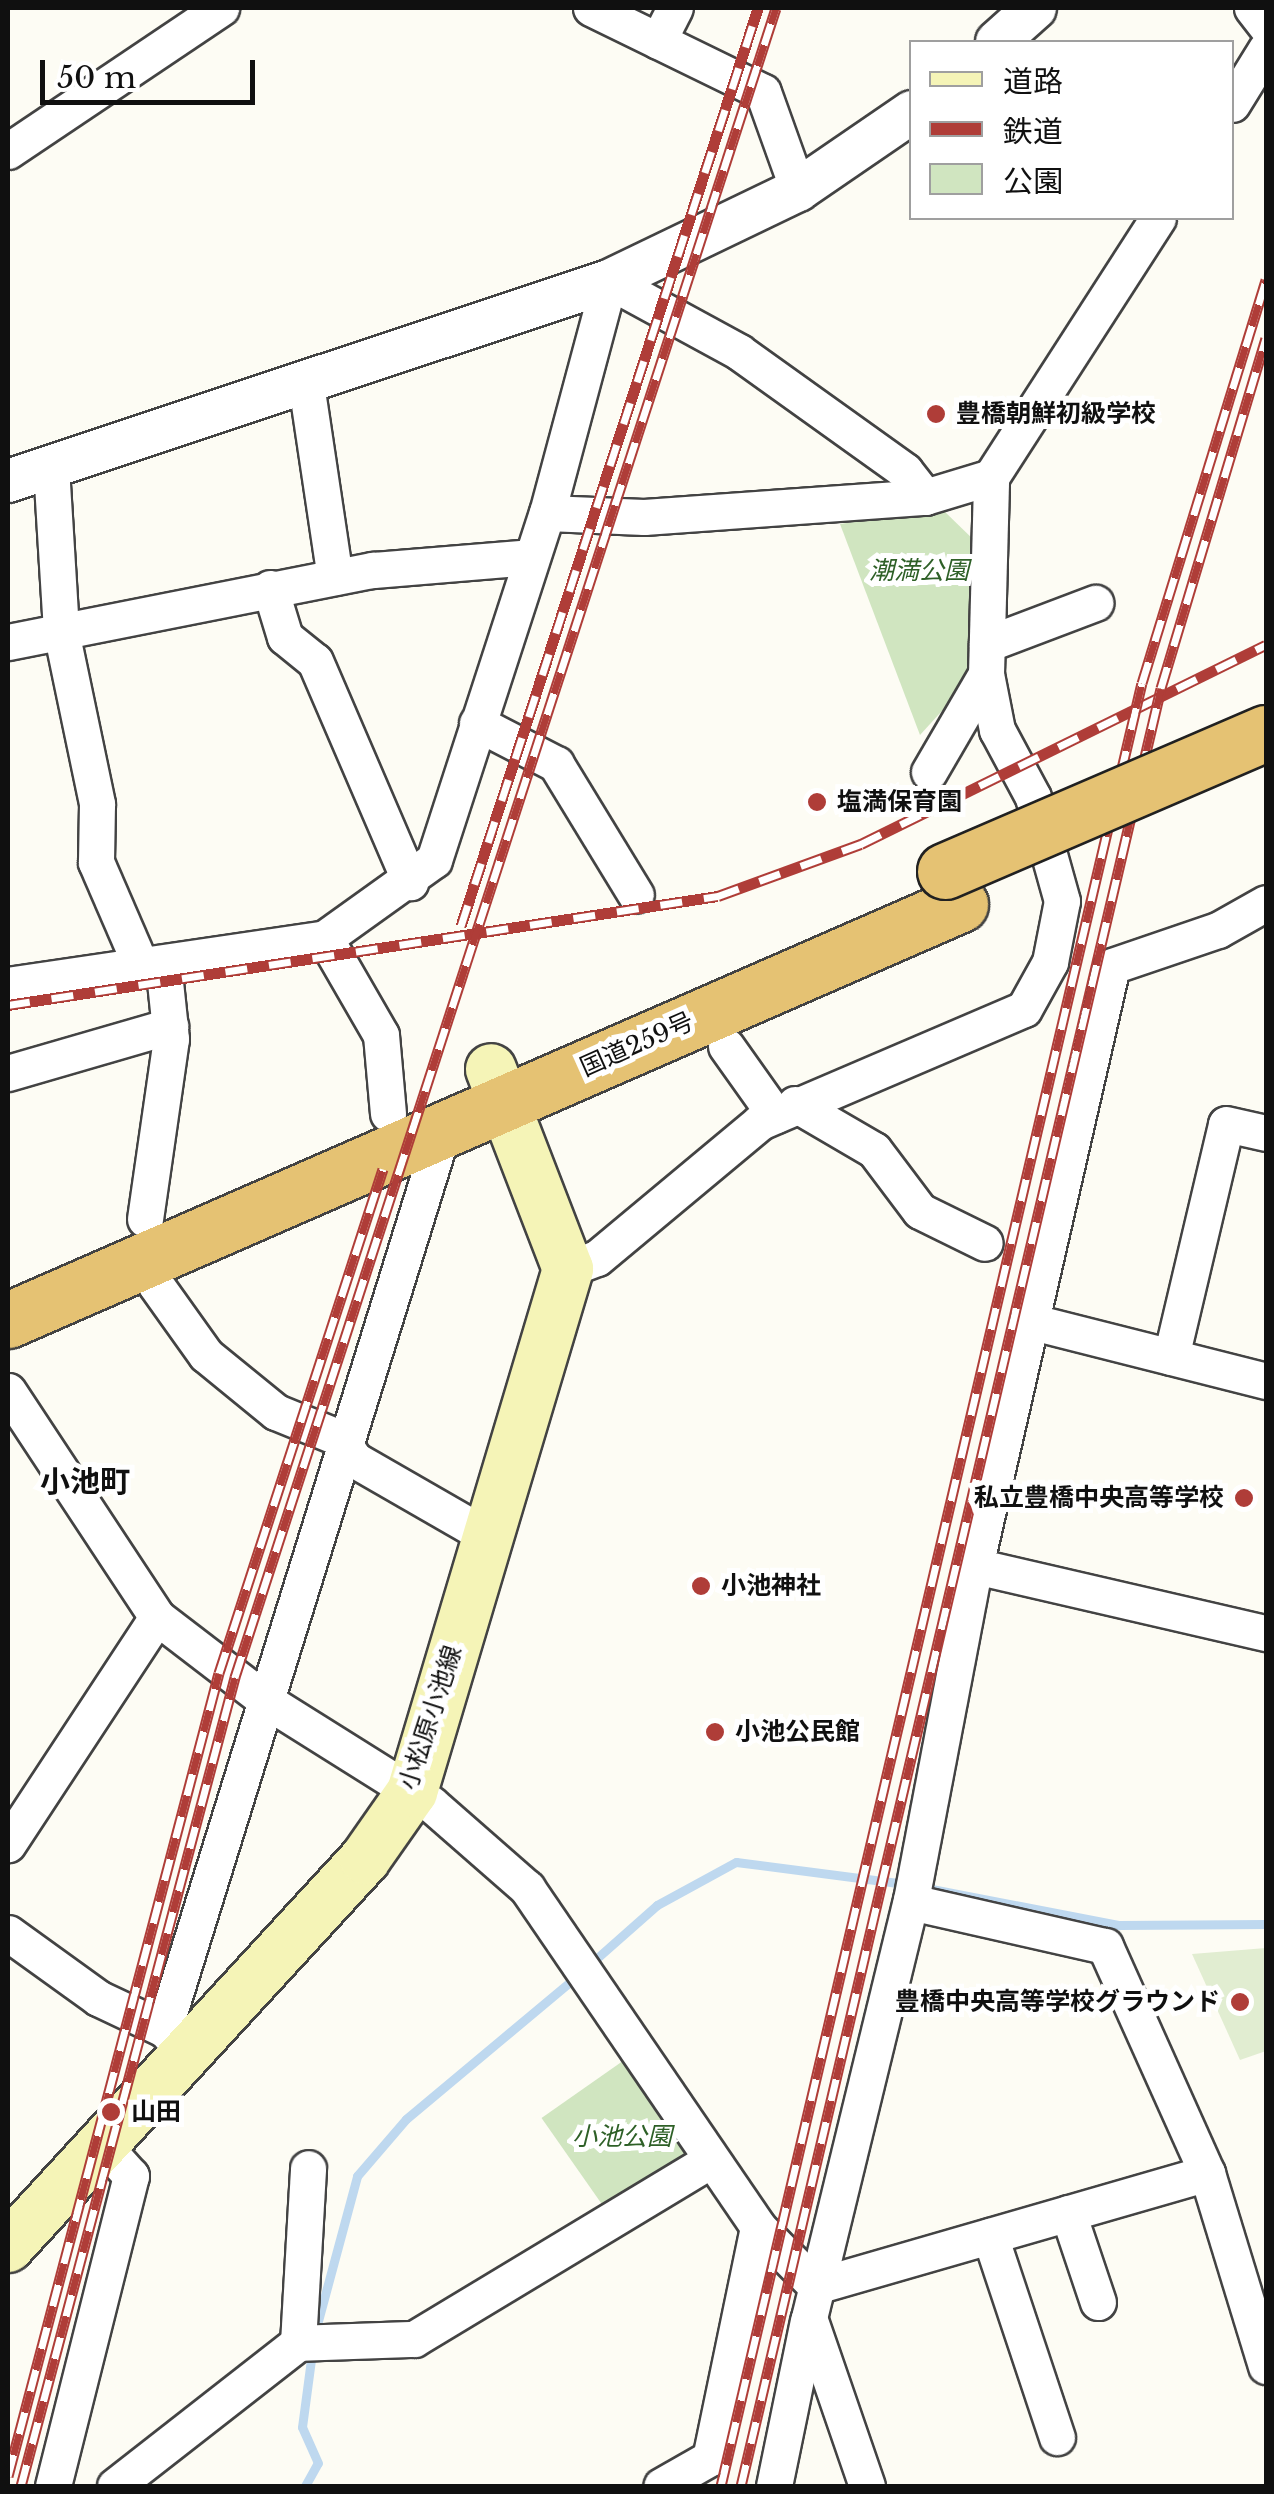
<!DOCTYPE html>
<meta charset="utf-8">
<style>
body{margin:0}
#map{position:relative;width:1274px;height:2494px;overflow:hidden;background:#fdfcf4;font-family:"Libre Baskerville","Noto Sans JP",serif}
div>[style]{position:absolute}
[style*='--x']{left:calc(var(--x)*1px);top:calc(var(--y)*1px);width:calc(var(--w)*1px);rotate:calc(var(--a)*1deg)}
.green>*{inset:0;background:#d0e5c0;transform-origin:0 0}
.pitch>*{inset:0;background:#e1edd1}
.stream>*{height:9px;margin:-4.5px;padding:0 4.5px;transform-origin:4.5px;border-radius:4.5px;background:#bed8ef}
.roads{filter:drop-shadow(2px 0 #434343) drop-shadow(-2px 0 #434343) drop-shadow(0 2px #434343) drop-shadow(0 -2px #434343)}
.minor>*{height:35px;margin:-17.5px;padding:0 17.5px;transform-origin:17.5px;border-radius:17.5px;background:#fff}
.tertiary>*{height:42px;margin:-21px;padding:0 21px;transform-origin:21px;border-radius:21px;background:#fff}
.secondary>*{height:50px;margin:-25px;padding:0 25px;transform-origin:25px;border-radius:25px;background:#f5f4b7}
.trunk>*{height:55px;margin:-27.5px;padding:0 27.5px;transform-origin:27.5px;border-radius:27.5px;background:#e5c273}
.rail>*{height:11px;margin-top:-5.5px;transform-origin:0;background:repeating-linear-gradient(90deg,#fff 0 22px,#af3d38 0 44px);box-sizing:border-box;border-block:2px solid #af3d38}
.bridges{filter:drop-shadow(2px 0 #212121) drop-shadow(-2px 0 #212121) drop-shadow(0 2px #212121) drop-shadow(0 -2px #212121)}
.trunk-bridge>*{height:55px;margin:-27.5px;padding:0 27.5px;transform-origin:27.5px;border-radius:27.5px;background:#e5c273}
.dots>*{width:28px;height:28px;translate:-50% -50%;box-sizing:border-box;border:5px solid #fff;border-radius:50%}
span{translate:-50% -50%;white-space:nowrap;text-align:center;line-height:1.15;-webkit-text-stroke:10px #fff;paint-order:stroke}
.poi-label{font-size:25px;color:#101010;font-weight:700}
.left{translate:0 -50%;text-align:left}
.right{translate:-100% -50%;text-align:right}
.park-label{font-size:25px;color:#2e6027;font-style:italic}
.street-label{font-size:25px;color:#101010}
.quarter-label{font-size:30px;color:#101010;font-weight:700}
.frame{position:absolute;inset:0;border:10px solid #101010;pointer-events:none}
.legend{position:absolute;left:909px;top:40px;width:325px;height:180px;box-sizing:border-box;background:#fff;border:2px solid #9f9f9f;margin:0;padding:12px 18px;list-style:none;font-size:30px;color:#101010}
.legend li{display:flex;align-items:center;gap:20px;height:50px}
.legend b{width:50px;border:2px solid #9f9f9f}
.scale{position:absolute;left:40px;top:60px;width:215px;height:45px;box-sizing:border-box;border:5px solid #101010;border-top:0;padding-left:12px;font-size:30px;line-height:35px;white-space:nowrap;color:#101010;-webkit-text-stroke:8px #fff;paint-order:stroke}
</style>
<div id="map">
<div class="green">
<i style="clip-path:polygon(942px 509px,979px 545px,972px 678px,920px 735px,840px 524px)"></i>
<i style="left:630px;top:2056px;width:116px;height:108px;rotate:55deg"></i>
</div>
<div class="pitch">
<i style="clip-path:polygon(1266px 1948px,1266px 2051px,1240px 2060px,1192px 1954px)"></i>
</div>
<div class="stream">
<i style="--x:921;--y:1887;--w:202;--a:10.9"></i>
<i style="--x:1119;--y:1925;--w:147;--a:-0.4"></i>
<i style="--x:588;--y:1966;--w:92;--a:-41.5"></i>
<i style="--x:657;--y:1905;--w:90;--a:-28.6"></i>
<i style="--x:736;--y:1862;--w:171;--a:7.4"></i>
<i style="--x:315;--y:2332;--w:162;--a:-74.9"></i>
<i style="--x:357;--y:2176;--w:75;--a:-49.3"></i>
<i style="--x:406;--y:2119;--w:222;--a:-39.9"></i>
<i style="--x:305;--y:2486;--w:26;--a:-61"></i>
<i style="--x:318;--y:2463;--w:39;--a:-114"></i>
<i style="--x:302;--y:2427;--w:76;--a:-82.4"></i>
</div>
<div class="roads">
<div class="minor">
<i style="--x:591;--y:8;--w:191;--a:26"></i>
<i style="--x:763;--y:92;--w:104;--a:70.3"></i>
<i style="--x:1252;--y:8;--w:23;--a:52"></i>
<i style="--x:658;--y:41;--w:37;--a:-63"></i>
<i style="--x:1232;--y:104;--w:65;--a:-58.3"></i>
<i style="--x:8;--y:151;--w:257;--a:-33.9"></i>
<i style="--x:306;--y:384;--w:195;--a:81.5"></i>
<i style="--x:51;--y:467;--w:164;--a:86.5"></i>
<i style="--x:61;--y:631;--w:177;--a:78.2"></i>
<i style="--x:97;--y:804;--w:58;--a:91"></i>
<i style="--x:96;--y:862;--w:113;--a:66.6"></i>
<i style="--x:547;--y:513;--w:97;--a:2.4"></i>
<i style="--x:644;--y:517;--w:282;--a:-4.1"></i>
<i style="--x:270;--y:588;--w:51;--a:73"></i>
<i style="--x:285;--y:637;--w:38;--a:39"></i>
<i style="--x:315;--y:661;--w:241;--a:66.7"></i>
<i style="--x:8;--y:642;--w:372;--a:-11.2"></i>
<i style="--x:373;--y:570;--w:158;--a:-4.7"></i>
<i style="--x:987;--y:644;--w:116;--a:-20.8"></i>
<i style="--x:477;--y:723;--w:89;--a:27.4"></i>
<i style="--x:556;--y:764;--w:153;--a:58.6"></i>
<i style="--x:929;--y:772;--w:113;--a:-59.8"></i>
<i style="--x:325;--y:938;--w:112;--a:60"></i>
<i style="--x:381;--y:1035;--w:79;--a:84.9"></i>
<i style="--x:8;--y:985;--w:320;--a:-8.4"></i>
<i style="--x:325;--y:938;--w:134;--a:-35.6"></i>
<i style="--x:434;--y:860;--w:365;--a:-72"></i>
<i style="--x:547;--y:513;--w:240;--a:-75"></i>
<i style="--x:609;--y:281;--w:148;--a:28.6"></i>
<i style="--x:739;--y:352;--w:204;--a:35.6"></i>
<i style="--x:905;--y:471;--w:33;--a:52"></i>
<i style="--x:925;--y:497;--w:69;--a:-16.9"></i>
<i style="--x:726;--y:1046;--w:85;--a:54.6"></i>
<i style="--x:8;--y:1073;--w:169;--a:-16.2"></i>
<i style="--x:795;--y:1104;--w:91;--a:30.2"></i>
<i style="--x:874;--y:1150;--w:76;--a:53"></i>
<i style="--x:920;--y:1211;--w:72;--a:26.2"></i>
<i style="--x:145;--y:1219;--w:182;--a:-81.8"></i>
<i style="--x:171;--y:1039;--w:76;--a:-96"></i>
<i style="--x:151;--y:1257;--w:28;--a:80"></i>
<i style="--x:156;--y:1285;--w:86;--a:54.5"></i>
<i style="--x:206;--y:1355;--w:90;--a:39.2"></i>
<i style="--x:276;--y:1412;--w:69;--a:22.1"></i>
<i style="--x:340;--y:1438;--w:27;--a:56"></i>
<i style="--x:355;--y:1460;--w:152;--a:29.9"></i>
<i style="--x:568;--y:1269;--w:31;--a:-21"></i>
<i style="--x:597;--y:1258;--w:212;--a:-39.8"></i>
<i style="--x:760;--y:1122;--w:287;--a:-23.2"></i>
<i style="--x:1024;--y:1009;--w:54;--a:-61"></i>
<i style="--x:1050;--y:962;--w:62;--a:-78.9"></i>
<i style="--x:1062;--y:901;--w:108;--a:-105.6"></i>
<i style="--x:1033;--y:797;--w:76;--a:-118.2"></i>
<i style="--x:997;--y:730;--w:57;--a:-101.1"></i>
<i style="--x:986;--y:674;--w:197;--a:-88.5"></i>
<i style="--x:991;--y:477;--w:308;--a:-57.2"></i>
<i style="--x:1029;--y:1321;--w:244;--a:14.2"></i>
<i style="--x:1171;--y:1357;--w:239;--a:-76.7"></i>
<i style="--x:1226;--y:1124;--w:41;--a:12.7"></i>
<i style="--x:8;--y:1391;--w:271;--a:56.6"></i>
<i style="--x:157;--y:1617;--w:272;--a:123.3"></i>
<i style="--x:975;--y:1566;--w:299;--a:13"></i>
<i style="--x:157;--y:1617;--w:136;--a:37.5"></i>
<i style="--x:265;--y:1700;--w:196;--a:32.1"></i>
<i style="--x:431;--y:1804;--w:128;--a:41.2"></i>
<i style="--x:527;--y:1888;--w:410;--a:55.7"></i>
<i style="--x:758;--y:2227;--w:236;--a:101.7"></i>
<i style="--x:710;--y:2458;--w:56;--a:150.3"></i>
<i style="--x:911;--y:1902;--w:199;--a:12.8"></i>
<i style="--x:1105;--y:1946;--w:249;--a:65.8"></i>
<i style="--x:1207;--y:2173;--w:202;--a:73"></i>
<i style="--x:8;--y:1933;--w:111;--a:35.8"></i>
<i style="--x:98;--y:1998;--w:73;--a:25.2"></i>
<i style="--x:187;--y:2055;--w:35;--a:-131"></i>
<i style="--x:164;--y:2029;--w:941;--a:-72.76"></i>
<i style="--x:1068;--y:2213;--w:94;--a:71.4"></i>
<i style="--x:758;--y:2227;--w:83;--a:45.5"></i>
<i style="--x:816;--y:2286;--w:407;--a:-16.1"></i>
<i style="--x:990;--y:2236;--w:212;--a:71.6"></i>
<i style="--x:298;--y:2343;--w:175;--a:-86.7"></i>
<i style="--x:53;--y:2486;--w:320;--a:-75.9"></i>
<i style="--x:131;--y:2176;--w:42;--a:-132.1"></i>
<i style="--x:115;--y:2486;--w:232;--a:-38"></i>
<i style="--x:298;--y:2343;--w:116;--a:-2"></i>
<i style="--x:414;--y:2339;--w:347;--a:-31.1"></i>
<i style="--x:774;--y:2486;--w:168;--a:-78.4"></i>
<i style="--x:867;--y:2486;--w:178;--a:-109"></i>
<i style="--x:809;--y:2318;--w:430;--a:-76.3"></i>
<i style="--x:911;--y:1900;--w:340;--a:-79.2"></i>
<i style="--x:975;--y:1566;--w:615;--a:-77.14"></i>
<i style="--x:1112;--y:966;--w:112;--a:-18.8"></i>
<i style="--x:1218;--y:930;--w:55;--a:-29.4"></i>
</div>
<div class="tertiary">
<i style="--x:997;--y:42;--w:51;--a:-41.8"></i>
<i style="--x:8;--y:481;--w:633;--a:-18.41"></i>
<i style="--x:609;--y:281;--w:210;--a:-25.7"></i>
<i style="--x:798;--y:190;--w:138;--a:-34.4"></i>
</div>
<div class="secondary">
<i style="--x:8;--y:2247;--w:527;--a:-47.38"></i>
<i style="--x:365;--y:1859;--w:82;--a:-55"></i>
<i style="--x:412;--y:1792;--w:546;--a:-73.39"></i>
<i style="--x:568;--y:1269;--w:214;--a:-111.1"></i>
</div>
<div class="trunk">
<i style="--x:8;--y:1320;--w:1039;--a:-23.6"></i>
</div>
</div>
<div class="rail">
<i style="--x:461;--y:926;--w:965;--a:-72.07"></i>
<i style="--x:8;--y:1005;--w:718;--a:-8.73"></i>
<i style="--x:718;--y:896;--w:152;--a:-20"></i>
<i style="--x:861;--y:844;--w:451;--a:-26.2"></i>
<i style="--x:8;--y:2476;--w:830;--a:-75.28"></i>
<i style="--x:219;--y:1673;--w:530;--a:-71.98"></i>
<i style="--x:21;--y:2486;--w:837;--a:-75.18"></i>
<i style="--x:235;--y:1677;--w:1754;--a:-72.04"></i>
<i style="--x:721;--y:2486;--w:1851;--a:-76.86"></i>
<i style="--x:1142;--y:683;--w:422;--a:-72.9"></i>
<i style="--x:741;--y:2486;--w:1846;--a:-76.85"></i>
<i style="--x:1161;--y:688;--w:365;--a:-73.3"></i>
</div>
<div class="bridges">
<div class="trunk-bridge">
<i style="--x:945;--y:871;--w:349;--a:-23.3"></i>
</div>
</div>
<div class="dots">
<i style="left:936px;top:414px;background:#af3d38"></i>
<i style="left:817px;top:802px;background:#af3d38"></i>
<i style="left:1244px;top:1498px;background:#af3d38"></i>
<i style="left:701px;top:1586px;background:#af3d38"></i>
<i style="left:715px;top:1732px;background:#af3d38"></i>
<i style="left:1240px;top:2002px;background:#af3d38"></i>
<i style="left:111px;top:2112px;background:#af3d38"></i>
</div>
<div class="poi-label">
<span class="left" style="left:956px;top:414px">豊橋朝鮮初級学校</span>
<span class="left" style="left:837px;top:802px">塩満保育園</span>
<span class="right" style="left:1224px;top:1498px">私立豊橋中央高等学校</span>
<span class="left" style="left:721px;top:1586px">小池神社</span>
<span class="left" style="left:735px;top:1732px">小池公民館</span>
<span class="right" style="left:1220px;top:2002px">豊橋中央高等学校グラウンド</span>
<span class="left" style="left:131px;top:2112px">山田</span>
</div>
<div class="park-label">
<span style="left:919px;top:571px">潮満公園</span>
<span style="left:622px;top:2137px">小池公園</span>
</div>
<div class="street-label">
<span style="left:637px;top:1045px;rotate:-24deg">国道259号</span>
<span style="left:431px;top:1718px;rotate:-72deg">小松原小池線</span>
</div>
<div class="quarter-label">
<span style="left:85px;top:1482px">小池町</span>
</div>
<div class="frame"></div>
<ul class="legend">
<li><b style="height:12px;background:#f5f4b7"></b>道路</li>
<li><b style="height:12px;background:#af3d38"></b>鉄道</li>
<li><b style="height:28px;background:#d0e5c0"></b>公園</li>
</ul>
<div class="scale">50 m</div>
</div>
